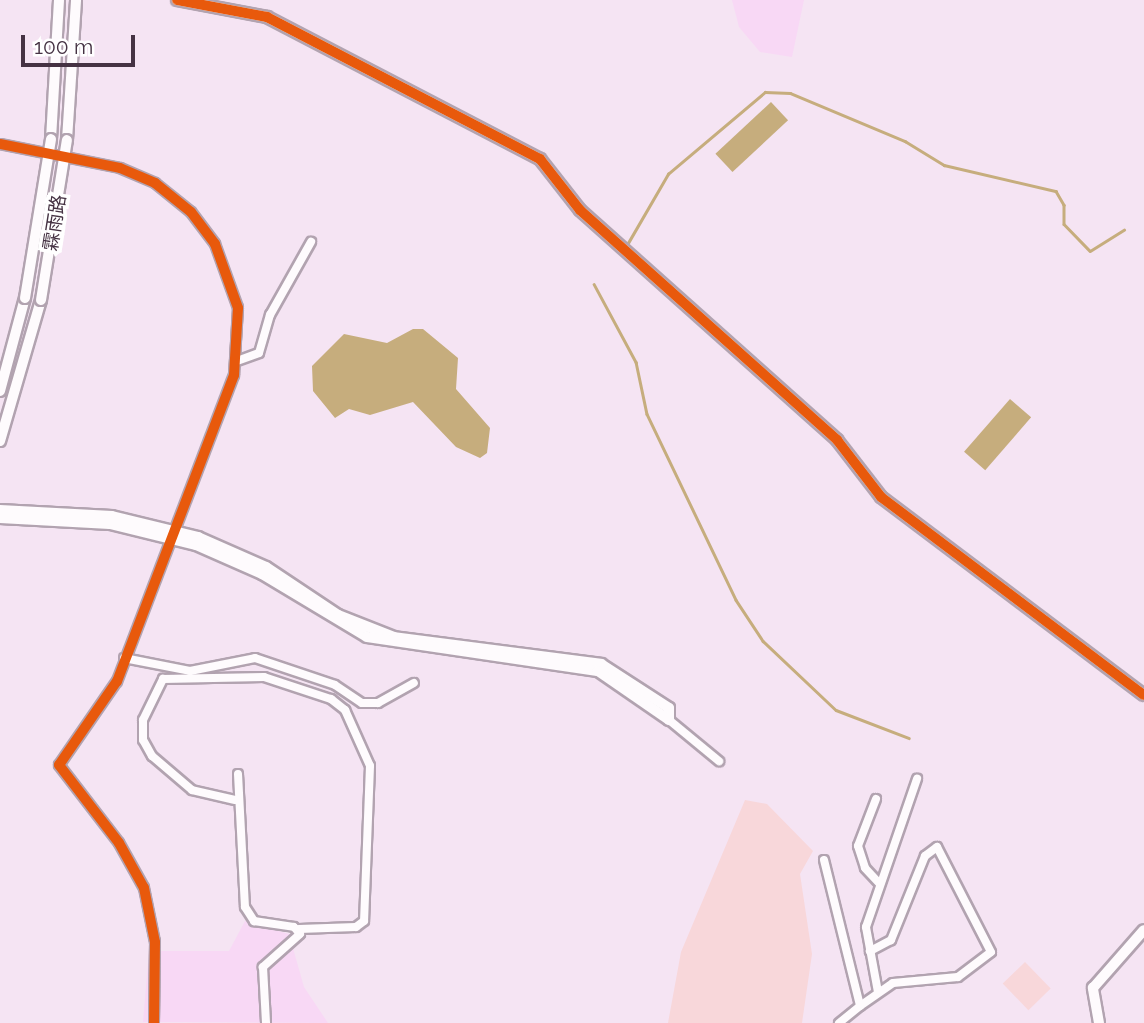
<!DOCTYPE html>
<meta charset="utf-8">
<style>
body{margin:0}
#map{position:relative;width:1144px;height:1023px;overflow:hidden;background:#f5e4f3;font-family:Raleway,"Noto Sans SC",sans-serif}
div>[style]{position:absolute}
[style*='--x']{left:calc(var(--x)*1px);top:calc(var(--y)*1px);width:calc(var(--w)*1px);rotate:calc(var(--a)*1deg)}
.built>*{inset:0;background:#f8d8f5}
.green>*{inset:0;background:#f8d7da;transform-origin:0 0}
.water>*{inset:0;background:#c6ad7d;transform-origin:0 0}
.stream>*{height:2.5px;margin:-1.25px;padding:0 1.25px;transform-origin:1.25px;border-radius:1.25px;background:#c6ad7d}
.roads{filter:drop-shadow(2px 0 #b2a3b0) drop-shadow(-2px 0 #b2a3b0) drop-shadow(0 2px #b2a3b0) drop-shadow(0 -2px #b2a3b0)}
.minor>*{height:8px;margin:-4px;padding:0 4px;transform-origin:4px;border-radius:4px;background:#fefbfd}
.tertiary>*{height:10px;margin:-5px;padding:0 5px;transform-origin:5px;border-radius:5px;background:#fefbfd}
.secondary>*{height:10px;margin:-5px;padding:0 5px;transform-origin:5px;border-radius:5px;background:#fefbfd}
.bridges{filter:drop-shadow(2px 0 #b2a3b0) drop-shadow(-2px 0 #b2a3b0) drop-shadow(0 2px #b2a3b0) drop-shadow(0 -2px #b2a3b0)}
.secondary-bridge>*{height:10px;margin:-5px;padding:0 5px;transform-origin:5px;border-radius:5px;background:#fefbfd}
.cycleway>*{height:10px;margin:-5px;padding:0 5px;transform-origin:5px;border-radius:5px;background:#e8590c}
span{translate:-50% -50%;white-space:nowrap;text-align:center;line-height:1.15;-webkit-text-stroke:7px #fff;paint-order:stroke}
.street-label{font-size:19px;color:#453243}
.scale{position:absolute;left:21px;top:35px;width:114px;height:32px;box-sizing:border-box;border:4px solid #453243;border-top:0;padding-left:9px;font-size:21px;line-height:24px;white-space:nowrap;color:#453243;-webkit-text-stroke:5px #fff;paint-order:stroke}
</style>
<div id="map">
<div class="built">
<i style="clip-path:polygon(732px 0,804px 0,792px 57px,760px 52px,739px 27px)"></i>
<i style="clip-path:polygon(245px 921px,289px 934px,304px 987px,328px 1023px,143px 1022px,149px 951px,229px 951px)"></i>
</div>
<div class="green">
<i style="clip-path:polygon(745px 800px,767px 804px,813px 851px,800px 874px,812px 954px,802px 1023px,668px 1023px,681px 952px)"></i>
<i style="left:1025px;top:962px;width:37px;height:31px;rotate:46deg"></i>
</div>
<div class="water">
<i style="left:771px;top:102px;width:25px;height:76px;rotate:47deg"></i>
<i style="clip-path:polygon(413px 329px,423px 329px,458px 358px,456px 389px,490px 428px,487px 453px,480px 458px,456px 447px,413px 402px,370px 415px,349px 409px,335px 418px,313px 391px,312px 366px,344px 334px,387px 343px)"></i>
<i style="left:1010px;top:399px;width:28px;height:70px;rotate:41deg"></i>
</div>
<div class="stream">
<i style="--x:628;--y:243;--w:80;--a:-59.9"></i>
<i style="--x:668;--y:174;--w:127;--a:-40.2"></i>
<i style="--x:765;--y:92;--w:25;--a:2"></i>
<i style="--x:790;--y:93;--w:125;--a:22.7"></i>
<i style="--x:905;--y:141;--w:46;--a:31.6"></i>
<i style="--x:944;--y:165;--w:115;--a:13.1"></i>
<i style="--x:1056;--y:191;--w:16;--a:60"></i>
<i style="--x:1064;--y:205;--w:19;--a:90"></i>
<i style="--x:1064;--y:224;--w:37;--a:46"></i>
<i style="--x:1090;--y:251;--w:40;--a:-32"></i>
<i style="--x:594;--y:284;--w:89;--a:61.7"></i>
<i style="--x:636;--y:362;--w:53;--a:78.1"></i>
<i style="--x:647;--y:414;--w:206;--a:64.4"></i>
<i style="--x:736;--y:600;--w:49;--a:56.6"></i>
<i style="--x:763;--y:641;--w:100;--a:43.4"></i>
<i style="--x:836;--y:710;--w:78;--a:21"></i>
</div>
<div class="roads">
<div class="minor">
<i style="--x:0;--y:144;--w:122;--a:11.3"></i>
<i style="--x:120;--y:168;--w:38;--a:23"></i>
<i style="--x:155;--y:183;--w:46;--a:38.9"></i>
<i style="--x:191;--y:212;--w:40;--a:53"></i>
<i style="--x:215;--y:244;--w:68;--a:70.2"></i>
<i style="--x:238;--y:308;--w:67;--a:93.4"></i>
<i style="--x:234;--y:375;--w:328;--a:110.9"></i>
<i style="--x:117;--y:681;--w:102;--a:124.6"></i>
<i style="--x:59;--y:765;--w:98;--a:52.4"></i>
<i style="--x:119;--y:843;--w:51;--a:60.9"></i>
<i style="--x:144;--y:888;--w:55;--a:78.5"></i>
<i style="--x:155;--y:942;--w:81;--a:90.7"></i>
<i style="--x:237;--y:361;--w:23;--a:-20"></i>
<i style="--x:259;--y:353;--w:40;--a:-74"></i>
<i style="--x:270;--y:315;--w:84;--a:-60.7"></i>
<i style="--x:124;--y:658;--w:67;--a:11.1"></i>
<i style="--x:190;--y:671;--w:66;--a:-11.3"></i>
<i style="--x:255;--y:658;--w:84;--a:18.6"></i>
<i style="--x:335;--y:685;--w:32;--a:34"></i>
<i style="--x:362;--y:703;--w:16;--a:0"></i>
<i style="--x:378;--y:703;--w:41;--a:-29.1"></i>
<i style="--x:669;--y:720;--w:65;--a:39.4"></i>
<i style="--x:238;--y:774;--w:133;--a:87"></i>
<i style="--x:245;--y:907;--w:17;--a:57"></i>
<i style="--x:254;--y:921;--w:40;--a:8.5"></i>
<i style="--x:294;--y:927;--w:9;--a:49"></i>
<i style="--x:300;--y:934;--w:50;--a:138.3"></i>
<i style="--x:263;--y:967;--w:56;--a:86.9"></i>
<i style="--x:876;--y:799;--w:50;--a:111"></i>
<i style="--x:858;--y:846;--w:23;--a:72"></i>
<i style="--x:865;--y:868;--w:21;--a:47"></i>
<i style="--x:235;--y:800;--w:44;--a:-166.9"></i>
<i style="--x:192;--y:790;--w:52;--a:-139.6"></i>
<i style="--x:152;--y:756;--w:18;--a:-119"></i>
<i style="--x:143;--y:740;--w:20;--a:-90"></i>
<i style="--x:143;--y:720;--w:46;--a:-64"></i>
<i style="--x:163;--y:679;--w:101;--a:-1.1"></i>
<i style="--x:264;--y:677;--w:71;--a:18.2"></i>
<i style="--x:331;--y:699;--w:18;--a:38"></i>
<i style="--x:345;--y:710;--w:61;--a:65.9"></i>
<i style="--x:370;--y:766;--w:155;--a:92.2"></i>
<i style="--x:364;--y:921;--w:10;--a:143"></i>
<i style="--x:356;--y:927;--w:57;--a:178"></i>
<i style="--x:824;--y:860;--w:150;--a:76.1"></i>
<i style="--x:860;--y:1006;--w:27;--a:141"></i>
<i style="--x:878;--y:992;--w:66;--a:-100.5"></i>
<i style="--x:866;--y:927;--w:157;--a:-71"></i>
<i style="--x:860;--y:1006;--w:40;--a:-34.9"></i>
<i style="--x:893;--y:983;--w:65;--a:-5.3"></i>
<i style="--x:958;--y:977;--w:41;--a:-37.1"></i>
<i style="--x:991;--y:952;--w:118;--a:-117.2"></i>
<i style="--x:937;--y:847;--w:15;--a:143"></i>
<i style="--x:925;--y:856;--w:91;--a:112"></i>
<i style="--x:891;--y:940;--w:24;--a:152"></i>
</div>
<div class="tertiary">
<i style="--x:177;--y:0;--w:92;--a:10.7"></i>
<i style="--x:267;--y:17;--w:308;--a:27.5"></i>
<i style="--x:540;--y:159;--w:65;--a:51.9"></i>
<i style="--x:580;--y:210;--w:345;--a:41.8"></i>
<i style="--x:837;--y:440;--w:72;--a:52.3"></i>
<i style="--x:881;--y:497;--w:329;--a:37"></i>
<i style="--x:0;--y:510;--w:112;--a:3.1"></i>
<i style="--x:112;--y:516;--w:89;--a:13.7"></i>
<i style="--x:198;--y:537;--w:74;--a:23.8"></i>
<i style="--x:266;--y:567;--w:87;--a:33.7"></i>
<i style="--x:338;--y:615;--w:60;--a:21.4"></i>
<i style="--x:394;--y:637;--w:209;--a:7.4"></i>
<i style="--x:601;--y:664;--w:81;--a:32.9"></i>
<i style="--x:669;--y:708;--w:12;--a:90"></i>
<i style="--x:0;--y:518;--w:110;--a:3.1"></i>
<i style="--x:110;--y:524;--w:89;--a:13.7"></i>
<i style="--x:196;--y:545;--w:72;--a:23.7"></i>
<i style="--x:262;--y:574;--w:122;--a:31"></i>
<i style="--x:367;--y:637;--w:233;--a:8.4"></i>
<i style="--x:598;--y:671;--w:86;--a:34.6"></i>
<i style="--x:1099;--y:1023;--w:36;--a:-100"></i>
<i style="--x:1093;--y:988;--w:77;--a:-48.7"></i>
</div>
<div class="secondary">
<i style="--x:51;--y:139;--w:139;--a:-86.7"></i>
<i style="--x:67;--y:140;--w:140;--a:-86.3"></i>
<i style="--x:0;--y:391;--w:96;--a:-75"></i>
<i style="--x:0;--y:441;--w:147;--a:-73.8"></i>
</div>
</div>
<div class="bridges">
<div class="secondary-bridge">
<i style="--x:25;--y:298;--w:161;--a:-80.7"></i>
<i style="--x:41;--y:300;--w:162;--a:-80.8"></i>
</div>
</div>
<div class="cycleway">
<i style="--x:177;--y:0;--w:92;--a:10.7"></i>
<i style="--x:267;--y:17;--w:308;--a:27.5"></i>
<i style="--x:540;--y:159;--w:65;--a:51.9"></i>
<i style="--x:580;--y:210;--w:345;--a:41.8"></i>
<i style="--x:837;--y:440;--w:72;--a:52.3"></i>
<i style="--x:881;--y:497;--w:329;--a:37"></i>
<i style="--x:0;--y:144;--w:122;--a:11.3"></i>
<i style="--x:120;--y:168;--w:38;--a:23"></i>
<i style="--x:155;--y:183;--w:46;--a:38.9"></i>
<i style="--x:191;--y:212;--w:40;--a:53"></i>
<i style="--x:215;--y:244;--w:68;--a:70.2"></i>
<i style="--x:238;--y:308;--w:67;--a:93.4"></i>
<i style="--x:234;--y:375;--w:328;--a:110.9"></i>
<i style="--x:117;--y:681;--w:102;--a:124.6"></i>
<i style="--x:59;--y:765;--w:98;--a:52.4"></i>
<i style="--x:119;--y:843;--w:51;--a:60.9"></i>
<i style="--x:144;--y:888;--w:55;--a:78.5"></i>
<i style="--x:155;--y:942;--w:81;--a:90.7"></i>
</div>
<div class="street-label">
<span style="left:55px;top:223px;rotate:-81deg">霖雨路</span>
</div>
<div class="scale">100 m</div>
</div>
